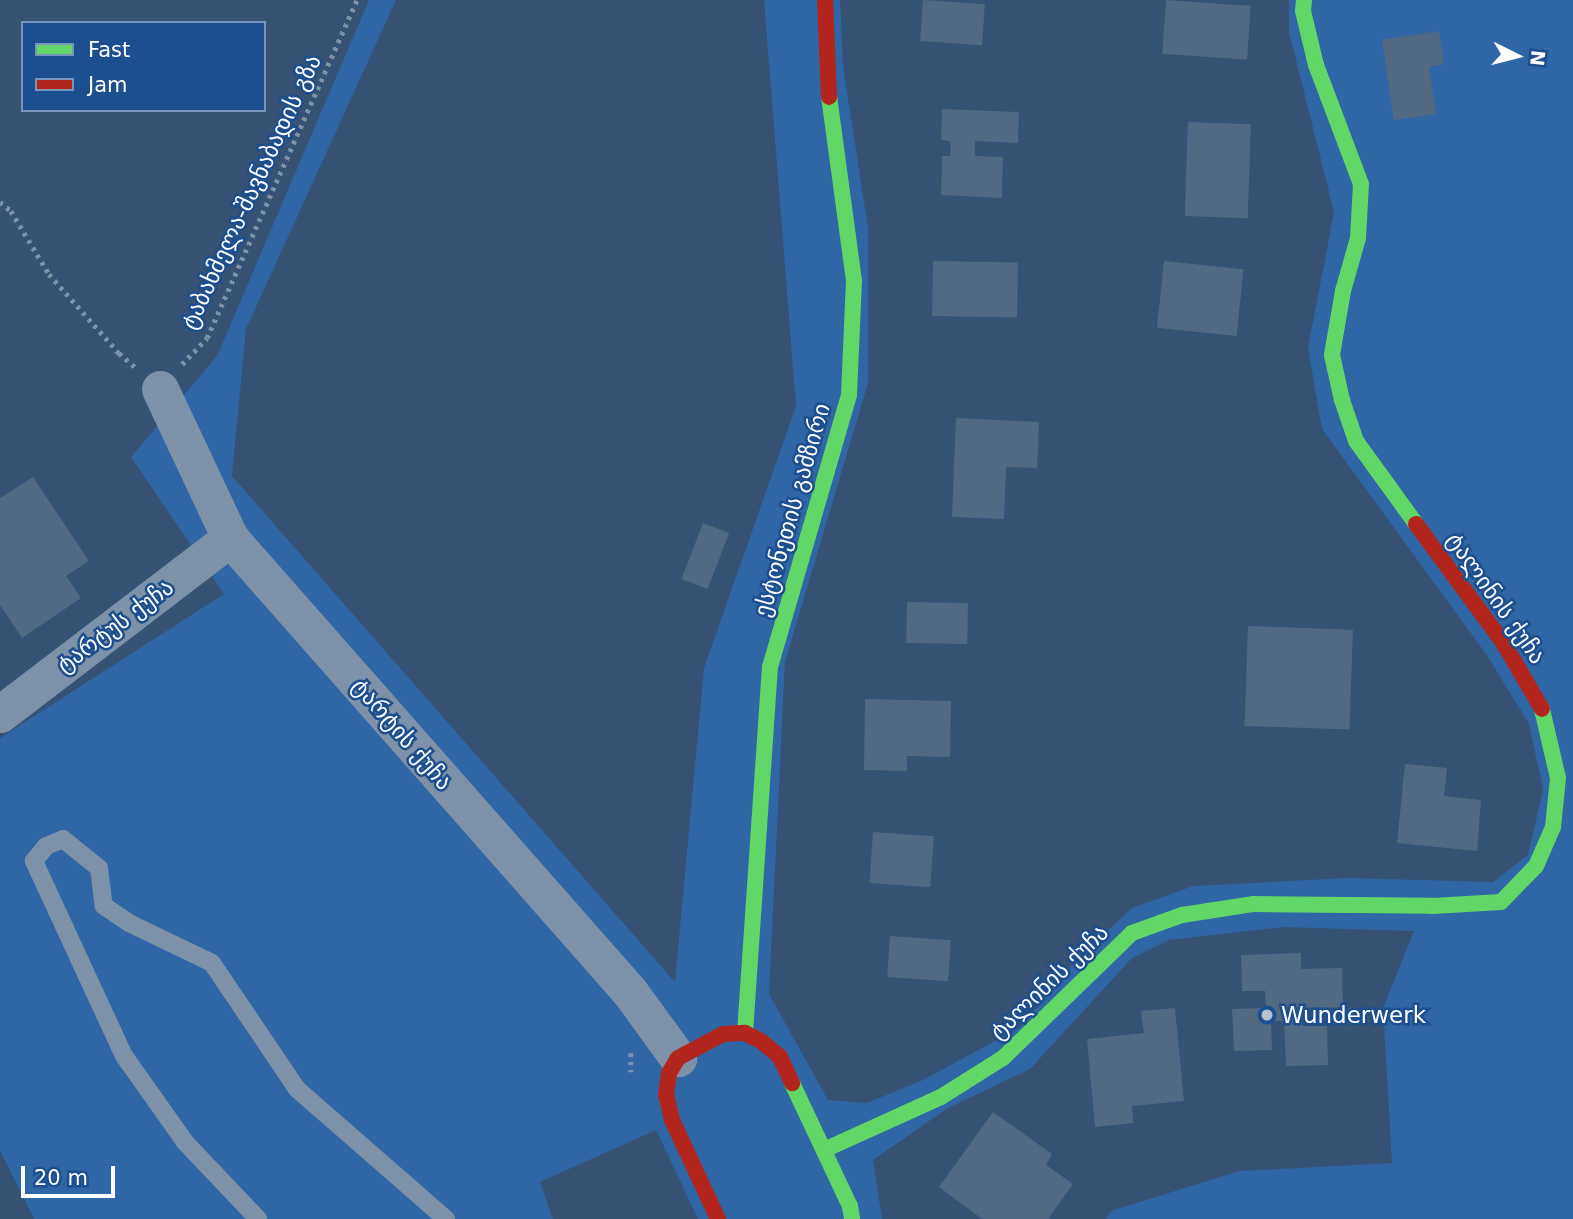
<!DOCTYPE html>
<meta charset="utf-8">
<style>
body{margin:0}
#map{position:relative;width:1573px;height:1219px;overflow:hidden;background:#365274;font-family:"DejaVu Sans","Noto Sans Georgian",sans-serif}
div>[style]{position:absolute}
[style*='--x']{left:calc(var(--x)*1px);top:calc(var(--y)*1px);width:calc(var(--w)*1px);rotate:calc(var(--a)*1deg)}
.green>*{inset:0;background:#2f66a5}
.building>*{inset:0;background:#526984;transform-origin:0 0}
.path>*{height:4.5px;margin-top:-2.25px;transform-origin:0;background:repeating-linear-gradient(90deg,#7d92a8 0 3.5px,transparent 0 8.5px)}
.lane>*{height:18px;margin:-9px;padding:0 9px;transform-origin:9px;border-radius:9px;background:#7d92a8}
.street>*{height:37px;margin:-18.5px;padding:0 18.5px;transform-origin:18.5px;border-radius:18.5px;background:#7d92a8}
.fast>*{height:16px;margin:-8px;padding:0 8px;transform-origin:8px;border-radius:8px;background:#63d668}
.jam>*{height:16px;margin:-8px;padding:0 8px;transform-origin:8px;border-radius:8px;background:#b3261e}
.dots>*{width:19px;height:19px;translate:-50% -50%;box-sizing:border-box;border:4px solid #1b4f8f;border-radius:50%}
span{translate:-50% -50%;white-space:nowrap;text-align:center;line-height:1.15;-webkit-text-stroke:5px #1b4f8f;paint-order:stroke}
.street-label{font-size:23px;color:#fff}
.poi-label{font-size:23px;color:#fff}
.left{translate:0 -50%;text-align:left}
.legend{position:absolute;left:21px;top:21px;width:245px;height:91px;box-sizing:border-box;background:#1b4f8f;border:2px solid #7695bc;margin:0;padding:9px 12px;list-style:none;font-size:21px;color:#fff}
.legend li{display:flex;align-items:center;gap:14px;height:35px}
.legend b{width:35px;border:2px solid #7695bc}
.north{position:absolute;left:1482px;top:21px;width:70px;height:70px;-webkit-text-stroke:5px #1b4f8f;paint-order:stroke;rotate:96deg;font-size:19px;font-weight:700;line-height:28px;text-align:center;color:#fff}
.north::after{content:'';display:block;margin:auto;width:24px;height:32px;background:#fff;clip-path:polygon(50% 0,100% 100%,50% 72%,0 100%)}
.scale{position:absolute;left:21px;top:1166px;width:94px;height:32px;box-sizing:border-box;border:4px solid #fff;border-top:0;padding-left:9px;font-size:21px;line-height:24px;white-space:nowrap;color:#fff;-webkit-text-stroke:5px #1b4f8f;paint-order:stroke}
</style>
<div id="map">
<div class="green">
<i style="clip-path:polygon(369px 0,396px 0,246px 329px,232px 476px,675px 982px,704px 668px,796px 406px,764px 0,840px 0,843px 66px,868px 228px,868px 383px,785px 662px,769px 994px,828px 1100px,867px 1103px,923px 1080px,1021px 1027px,1076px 960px,1132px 908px,1193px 886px,1348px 878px,1493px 882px,1528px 855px,1543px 790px,1529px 724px,1486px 654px,1322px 429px,1308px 348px,1334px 212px,1289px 32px,1289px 0,1573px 0,1573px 1219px,1106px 1219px,1111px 1211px,1239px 1171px,1392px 1163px,1383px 1008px,1414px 931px,1283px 927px,1169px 940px,1132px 958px,1030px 1069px,948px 1108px,873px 1160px,882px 1219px,698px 1219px,656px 1130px,540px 1182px,553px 1219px,34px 1219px,0 1151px,0 738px,224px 594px,131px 457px,217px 356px)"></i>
</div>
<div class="building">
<i style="left:923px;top:0;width:62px;height:41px;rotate:4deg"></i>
<i style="left:1166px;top:0;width:85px;height:54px;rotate:4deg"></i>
<i style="clip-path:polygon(1439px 31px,1444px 64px,1429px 67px,1436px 114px,1394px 120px,1382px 40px)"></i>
<i style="clip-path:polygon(942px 109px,1019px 112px,1018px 143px,975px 141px,975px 156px,1003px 157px,1002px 198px,941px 195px,942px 156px,950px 156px,951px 142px,941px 139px)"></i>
<i style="left:1188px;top:122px;width:63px;height:94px;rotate:2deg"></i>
<i style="left:933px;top:261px;width:85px;height:55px;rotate:1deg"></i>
<i style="left:1164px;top:261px;width:80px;height:67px;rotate:6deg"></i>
<i style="clip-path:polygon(956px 418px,1039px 422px,1037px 468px,1006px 467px,1004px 519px,952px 517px)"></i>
<i style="clip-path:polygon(33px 477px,89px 561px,66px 576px,81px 598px,22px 638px,0 605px,0 498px)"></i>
<i style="left:703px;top:523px;width:28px;height:60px;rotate:21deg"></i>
<i style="left:907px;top:602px;width:61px;height:41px;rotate:1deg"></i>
<i style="left:1248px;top:626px;width:105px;height:100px;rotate:2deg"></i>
<i style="clip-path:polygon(865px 699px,951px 701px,950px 757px,907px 756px,907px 771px,864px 770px)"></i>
<i style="clip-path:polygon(1405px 764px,1447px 768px,1444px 796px,1481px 800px,1477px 851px,1397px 843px)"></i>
<i style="left:873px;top:832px;width:61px;height:51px;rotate:4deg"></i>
<i style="left:890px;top:936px;width:61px;height:41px;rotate:4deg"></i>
<i style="clip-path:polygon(1301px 953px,1301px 969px,1342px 968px,1343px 1007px,1302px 1009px,1302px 1026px,1327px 1026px,1328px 1065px,1286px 1066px,1284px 1021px,1271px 1021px,1272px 1050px,1234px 1051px,1232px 1009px,1266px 1008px,1265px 991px,1242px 991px,1241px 955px)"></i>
<i style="clip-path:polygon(1175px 1008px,1184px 1101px,1132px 1106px,1133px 1123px,1095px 1127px,1087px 1039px,1144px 1033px,1141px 1011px)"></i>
<i style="clip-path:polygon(993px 1112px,1052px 1154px,1046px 1165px,1073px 1184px,1048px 1219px,982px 1219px,939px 1187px)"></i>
</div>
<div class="path">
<i style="--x:0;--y:202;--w:14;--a:39"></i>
<i style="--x:11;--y:211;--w:74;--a:58.9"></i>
<i style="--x:49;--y:274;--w:106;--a:48.5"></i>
<i style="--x:119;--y:353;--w:23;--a:41"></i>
<i style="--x:182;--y:364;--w:36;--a:-46"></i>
<i style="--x:207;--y:338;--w:370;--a:-66.1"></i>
<i style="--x:631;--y:1053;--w:19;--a:90"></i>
</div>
<div class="lane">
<i style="--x:258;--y:1219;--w:106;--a:-133.5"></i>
<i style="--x:185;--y:1142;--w:105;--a:-125.3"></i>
<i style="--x:124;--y:1056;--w:215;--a:-114.8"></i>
<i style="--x:34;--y:861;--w:19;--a:-51"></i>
<i style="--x:46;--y:846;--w:18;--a:-22"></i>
<i style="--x:63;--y:839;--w:46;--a:38.9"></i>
<i style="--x:99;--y:868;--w:38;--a:83"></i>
<i style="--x:104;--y:906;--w:30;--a:34"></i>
<i style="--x:129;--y:923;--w:92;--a:25.7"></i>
<i style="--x:212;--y:963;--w:152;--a:56"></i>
<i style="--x:297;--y:1089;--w:198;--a:41.1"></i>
</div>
<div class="street">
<i style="--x:160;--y:389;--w:165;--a:64.8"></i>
<i style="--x:230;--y:538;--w:605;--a:48.62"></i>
<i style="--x:630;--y:992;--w:82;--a:54"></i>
<i style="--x:0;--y:714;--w:290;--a:-37.4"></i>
</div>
<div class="fast">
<i style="--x:1304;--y:0;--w:11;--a:95"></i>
<i style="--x:1303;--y:11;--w:56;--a:76.5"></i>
<i style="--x:1316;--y:65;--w:127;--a:69.3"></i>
<i style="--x:1361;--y:184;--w:54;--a:93.2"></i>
<i style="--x:1358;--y:238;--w:55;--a:105.8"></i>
<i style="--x:1343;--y:291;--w:65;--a:99.8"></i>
<i style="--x:1332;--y:355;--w:46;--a:77.5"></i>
<i style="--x:1342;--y:400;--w:43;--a:71.1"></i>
<i style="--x:1356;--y:441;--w:102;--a:54.1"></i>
<i style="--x:745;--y:1033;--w:367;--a:-86.1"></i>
<i style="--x:770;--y:667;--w:283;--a:-73.8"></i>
<i style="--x:849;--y:395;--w:114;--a:-87.5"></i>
<i style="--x:854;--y:281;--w:186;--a:-97.7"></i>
<i style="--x:792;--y:1083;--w:136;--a:64.8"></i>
<i style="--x:850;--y:1206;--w:13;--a:81"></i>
<i style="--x:824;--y:1150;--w:128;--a:-24.4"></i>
<i style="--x:941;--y:1097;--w:73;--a:-32.2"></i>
<i style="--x:1003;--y:1058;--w:180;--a:-44.1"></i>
<i style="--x:1132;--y:933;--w:53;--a:-19.8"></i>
<i style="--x:1182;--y:915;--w:73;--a:-8.7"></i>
<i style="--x:1254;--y:904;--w:179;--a:0.6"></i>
<i style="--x:1433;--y:906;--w:68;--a:-3.4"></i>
<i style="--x:1501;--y:902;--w:50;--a:-45.8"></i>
<i style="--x:1536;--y:866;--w:43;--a:-66.4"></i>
<i style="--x:1553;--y:827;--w:49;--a:-84.2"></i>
<i style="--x:1558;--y:778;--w:71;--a:-103.1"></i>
</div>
<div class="jam">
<i style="--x:825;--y:0;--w:97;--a:87.6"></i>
<i style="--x:1416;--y:524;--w:149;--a:53.7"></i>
<i style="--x:1504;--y:644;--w:75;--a:59.7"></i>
<i style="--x:718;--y:1219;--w:109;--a:-114.9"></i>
<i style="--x:672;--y:1120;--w:26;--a:-103"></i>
<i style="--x:666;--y:1095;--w:22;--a:-82"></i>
<i style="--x:669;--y:1073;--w:17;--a:-59"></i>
<i style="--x:678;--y:1058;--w:51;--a:-28.1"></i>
<i style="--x:723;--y:1034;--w:22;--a:-3"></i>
<i style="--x:745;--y:1033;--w:18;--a:27"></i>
<i style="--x:761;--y:1041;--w:25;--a:40"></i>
<i style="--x:780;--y:1057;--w:29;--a:65"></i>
</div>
<div class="dots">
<i style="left:1267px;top:1015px;background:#b9c2ce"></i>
</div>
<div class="street-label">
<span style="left:251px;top:192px;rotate:-65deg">ტაბახმელა-შავნაბადის გზა</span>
<span style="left:792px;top:510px;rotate:-74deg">ესტონეთის გამზირი</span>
<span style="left:1496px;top:598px;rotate:55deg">ტალინის ქუჩა</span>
<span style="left:115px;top:626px;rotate:-37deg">ტარტუს ქუჩა</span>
<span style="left:402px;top:734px;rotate:49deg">ტარტის ქუჩა</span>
<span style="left:1049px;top:982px;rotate:-44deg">ტალინის ქუჩა</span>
</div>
<div class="poi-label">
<span class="left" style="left:1281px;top:1015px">Wunderwerk</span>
</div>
<ul class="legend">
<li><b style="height:9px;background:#63d668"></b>Fast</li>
<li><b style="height:9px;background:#b3261e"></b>Jam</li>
</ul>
<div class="north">N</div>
<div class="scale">20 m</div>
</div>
